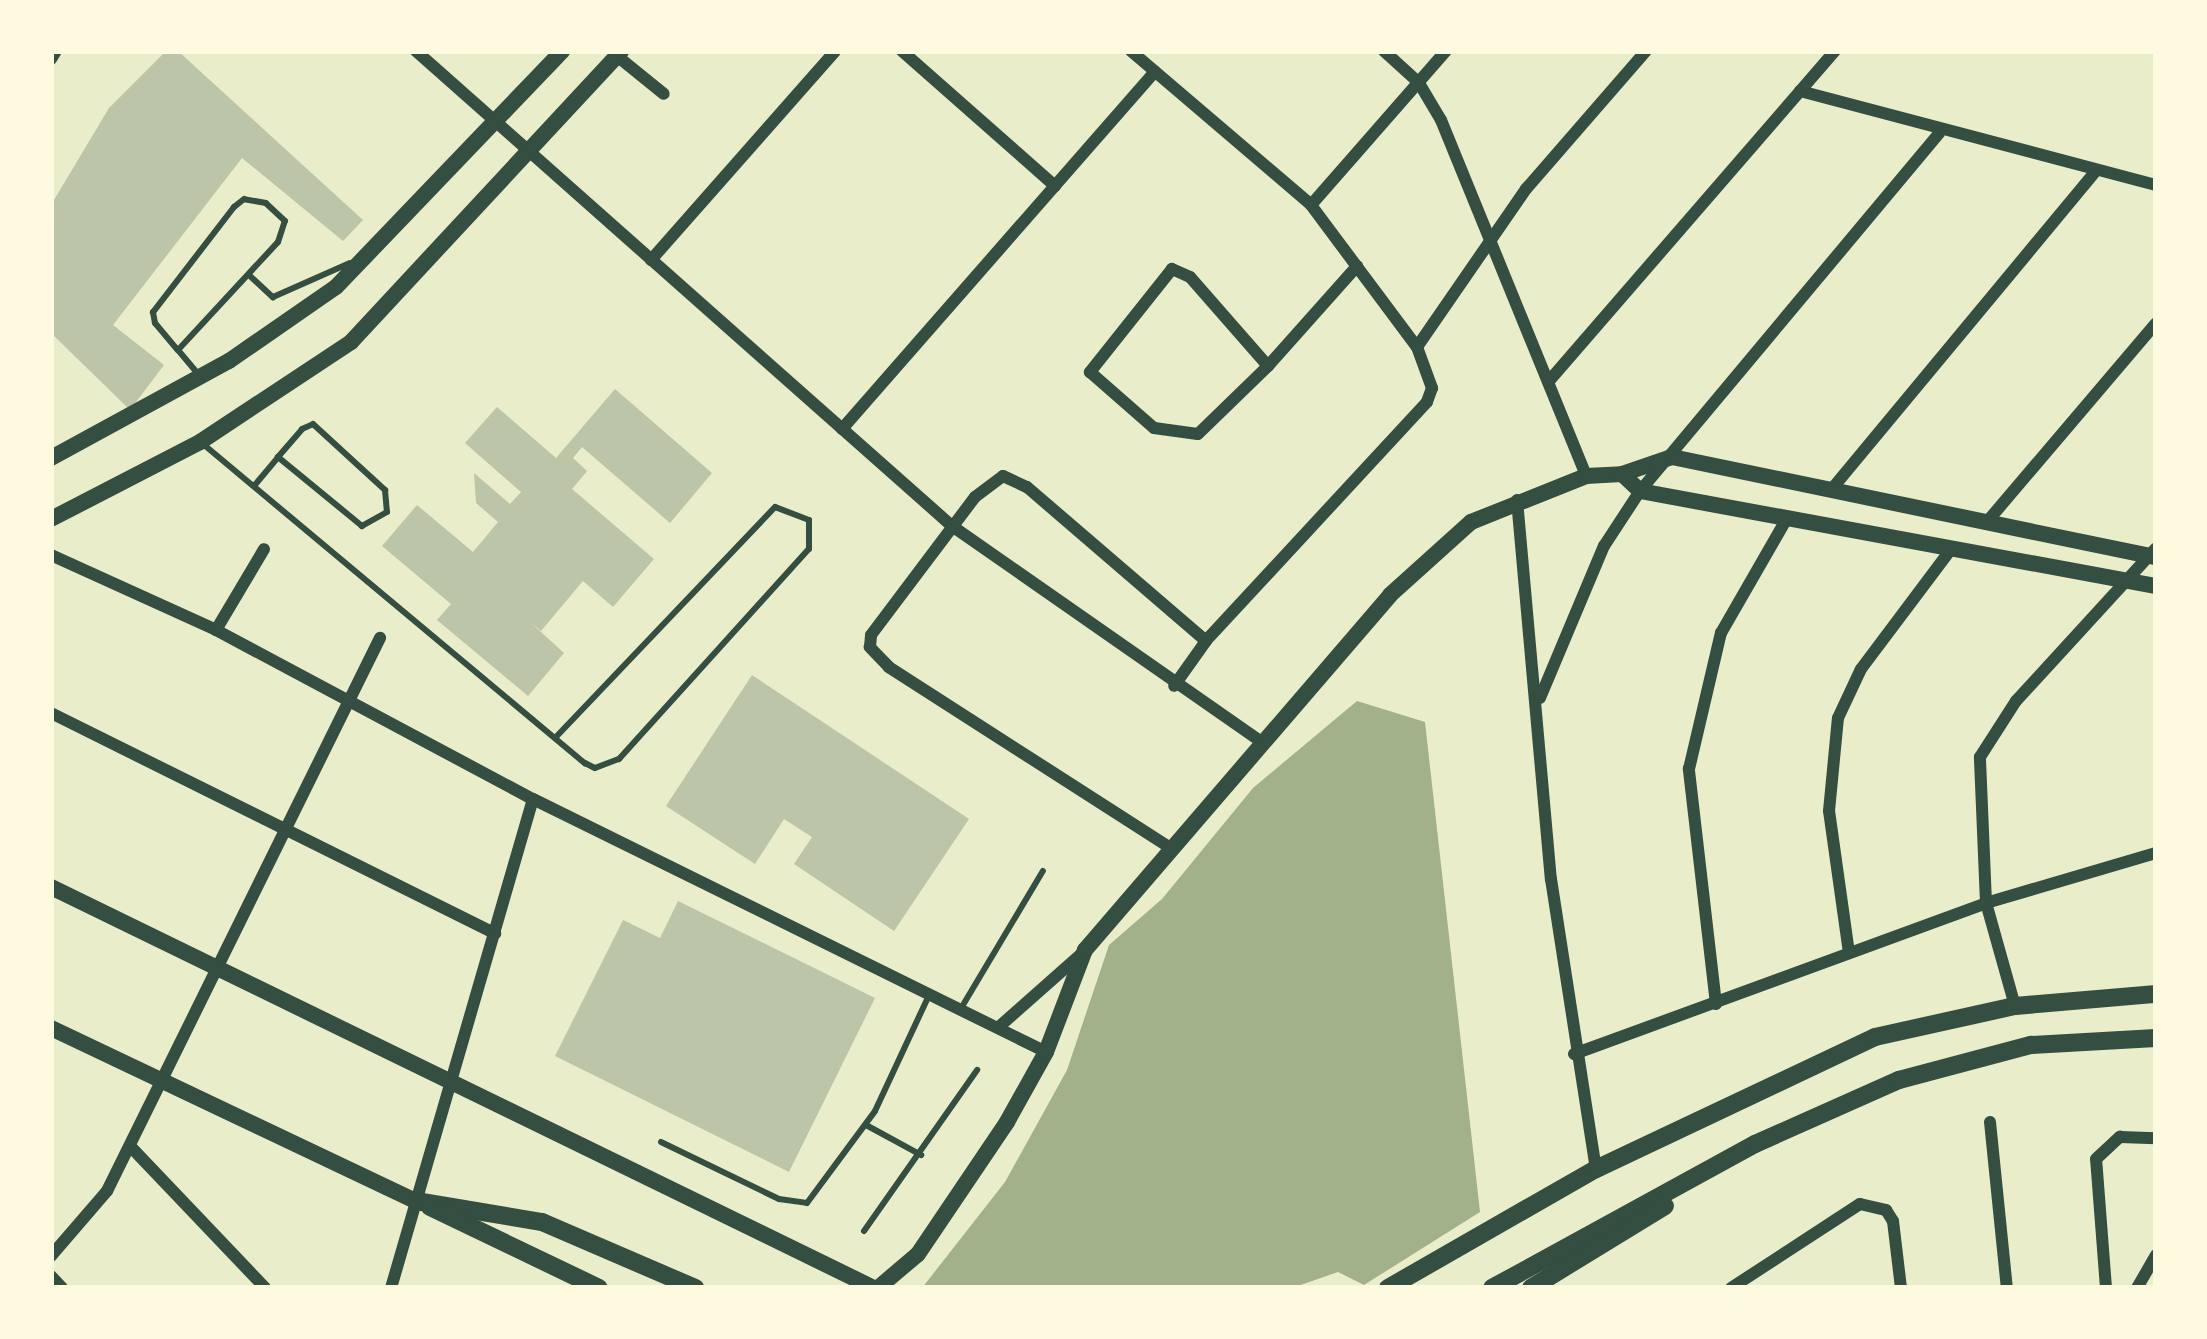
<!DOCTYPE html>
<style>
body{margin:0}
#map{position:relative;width:2207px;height:1339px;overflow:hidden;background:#e9edc9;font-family:"Libre Baskerville",serif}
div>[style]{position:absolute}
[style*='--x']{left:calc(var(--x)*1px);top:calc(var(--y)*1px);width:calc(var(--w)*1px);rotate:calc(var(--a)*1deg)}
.water>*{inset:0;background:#a3b18a}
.building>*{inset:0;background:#bcc5a7}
.service>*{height:6px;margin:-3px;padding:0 3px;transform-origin:3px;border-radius:3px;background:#344e41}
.minor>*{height:12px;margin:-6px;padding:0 6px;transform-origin:6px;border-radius:6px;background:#344e41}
.secondary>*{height:16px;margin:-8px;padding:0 8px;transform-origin:8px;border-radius:8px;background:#344e41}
.primary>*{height:18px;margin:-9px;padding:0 9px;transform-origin:9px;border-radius:9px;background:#344e41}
span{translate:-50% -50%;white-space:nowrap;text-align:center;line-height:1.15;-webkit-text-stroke:12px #fefae0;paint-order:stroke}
.frame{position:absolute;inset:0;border:54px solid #fefae0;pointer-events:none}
</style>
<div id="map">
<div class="water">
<i style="clip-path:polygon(1357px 701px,1425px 722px,1480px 1212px,1364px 1285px,1338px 1272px,1292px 1288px,922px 1288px,1005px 1182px,1067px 1070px,1109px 945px,1162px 899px,1253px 788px)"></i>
</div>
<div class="building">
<i style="clip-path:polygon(166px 51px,178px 51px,363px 220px,343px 241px,242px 158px,113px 325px,164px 365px,130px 410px,51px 333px,51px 205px,109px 108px)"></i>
<i style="clip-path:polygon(615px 389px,712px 473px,670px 523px,582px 447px,573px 458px,587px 471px,572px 489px,654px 559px,613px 607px,583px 581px,541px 631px,530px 622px,564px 653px,528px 696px,437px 620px,451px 604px,382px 546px,417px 505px,473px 552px,498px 522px,476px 503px,474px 473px,510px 504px,521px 492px,465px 443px,497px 407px,556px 458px)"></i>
<i style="clip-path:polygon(752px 675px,969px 819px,894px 931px,794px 864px,812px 837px,784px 819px,755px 864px,666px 806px)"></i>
<i style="clip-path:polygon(678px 901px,875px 998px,789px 1172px,555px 1056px,623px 920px,660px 938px)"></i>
</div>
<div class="service">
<i style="--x:249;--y:275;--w:33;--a:43"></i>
<i style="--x:273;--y:297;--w:84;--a:-23.8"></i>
<i style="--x:178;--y:350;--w:147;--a:-47.2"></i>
<i style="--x:278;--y:242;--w:22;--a:-72"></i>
<i style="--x:285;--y:221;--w:26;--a:-137"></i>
<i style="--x:266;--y:203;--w:22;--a:-170"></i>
<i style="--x:244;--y:199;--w:13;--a:141"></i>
<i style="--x:234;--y:207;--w:133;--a:127.6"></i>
<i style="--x:153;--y:312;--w:11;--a:80"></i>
<i style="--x:155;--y:323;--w:35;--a:50"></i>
<i style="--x:178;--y:350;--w:31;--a:50"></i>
<i style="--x:203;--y:444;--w:498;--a:39.9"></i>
<i style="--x:585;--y:763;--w:11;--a:27"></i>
<i style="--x:595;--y:768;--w:26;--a:-21"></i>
<i style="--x:619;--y:759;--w:283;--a:-47.9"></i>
<i style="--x:809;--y:549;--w:29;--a:-90"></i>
<i style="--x:809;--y:520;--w:36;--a:-159"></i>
<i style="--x:775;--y:507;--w:319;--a:133.6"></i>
<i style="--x:254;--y:486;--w:38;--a:-50"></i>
<i style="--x:278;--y:457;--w:37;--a:-49"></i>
<i style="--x:302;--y:429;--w:12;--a:-24"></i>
<i style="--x:313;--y:424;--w:98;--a:42.5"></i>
<i style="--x:385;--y:490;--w:22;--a:85"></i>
<i style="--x:387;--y:512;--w:29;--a:151"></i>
<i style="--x:362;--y:526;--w:109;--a:-140.6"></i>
<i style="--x:963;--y:1005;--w:156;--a:-59.2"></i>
<i style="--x:866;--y:1125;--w:63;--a:28.6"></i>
<i style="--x:661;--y:1142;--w:131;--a:25.8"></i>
<i style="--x:779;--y:1199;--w:28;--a:8"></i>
<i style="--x:807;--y:1203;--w:114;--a:-53.5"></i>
<i style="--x:875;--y:1111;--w:130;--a:-65"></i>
<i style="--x:864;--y:1231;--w:197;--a:-54.9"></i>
</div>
<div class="minor">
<i style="--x:416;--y:51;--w:716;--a:41.55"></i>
<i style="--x:952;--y:526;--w:376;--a:34.9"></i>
<i style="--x:902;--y:51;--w:204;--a:41.4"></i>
<i style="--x:1131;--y:51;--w:237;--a:40.5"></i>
<i style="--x:1311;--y:205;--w:177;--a:53.3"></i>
<i style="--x:1417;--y:347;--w:44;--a:69.9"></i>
<i style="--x:1432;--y:388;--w:15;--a:110"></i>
<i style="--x:1427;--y:402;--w:326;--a:132.8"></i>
<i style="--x:1206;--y:641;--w:55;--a:125.4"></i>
<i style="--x:1384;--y:51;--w:47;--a:42.4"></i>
<i style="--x:1419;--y:83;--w:43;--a:59.3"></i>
<i style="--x:1441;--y:120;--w:384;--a:67.8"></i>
<i style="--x:617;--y:56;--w:60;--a:39"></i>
<i style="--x:51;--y:59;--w:9;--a:-58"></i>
<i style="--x:1800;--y:91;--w:368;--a:14.8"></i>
<i style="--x:1311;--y:205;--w:205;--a:-48.8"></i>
<i style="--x:651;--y:260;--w:278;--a:-48.6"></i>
<i style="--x:1417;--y:347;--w:192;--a:-55.4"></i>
<i style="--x:1526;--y:189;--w:183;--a:-49"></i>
<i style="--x:1268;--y:366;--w:118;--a:-131.2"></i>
<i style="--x:1190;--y:277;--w:20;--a:-156"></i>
<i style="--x:1172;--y:269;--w:132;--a:128.5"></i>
<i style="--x:1090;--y:372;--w:85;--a:41.2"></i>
<i style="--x:1154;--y:428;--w:44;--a:7.8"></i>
<i style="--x:1198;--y:434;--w:98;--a:-44.2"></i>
<i style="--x:1268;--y:366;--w:134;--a:-48.3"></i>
<i style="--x:1549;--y:381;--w:437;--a:-49.1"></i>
<i style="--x:842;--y:429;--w:475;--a:-48.8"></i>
<i style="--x:1831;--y:490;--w:412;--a:-50.3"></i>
<i style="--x:1517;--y:500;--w:381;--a:84.9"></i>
<i style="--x:1551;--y:879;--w:293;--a:81.2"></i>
<i style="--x:1986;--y:523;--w:262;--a:-49.6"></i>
<i style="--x:51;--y:555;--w:181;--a:24.4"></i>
<i style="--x:216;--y:630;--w:359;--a:28.1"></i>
<i style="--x:533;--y:799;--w:572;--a:26.25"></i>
<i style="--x:216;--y:630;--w:94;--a:-59.3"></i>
<i style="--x:1540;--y:698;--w:165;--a:-67.2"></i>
<i style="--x:1604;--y:546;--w:66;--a:-56.8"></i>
<i style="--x:1640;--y:491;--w:466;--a:-50.1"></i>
<i style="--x:51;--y:713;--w:496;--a:26.4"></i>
<i style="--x:1169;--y:847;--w:333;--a:-147.3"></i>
<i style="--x:889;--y:667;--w:28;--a:-134"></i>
<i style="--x:870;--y:647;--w:12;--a:-85"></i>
<i style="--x:871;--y:635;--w:173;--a:-53"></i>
<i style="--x:975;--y:497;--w:35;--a:-37"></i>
<i style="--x:1003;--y:476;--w:26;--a:25"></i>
<i style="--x:1027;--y:487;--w:236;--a:40.7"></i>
<i style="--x:1849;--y:953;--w:143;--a:-98"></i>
<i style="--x:1829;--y:811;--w:93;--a:-84.5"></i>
<i style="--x:1838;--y:718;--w:54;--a:-64.9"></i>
<i style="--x:1861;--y:669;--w:145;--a:-53.1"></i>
<i style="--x:1716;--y:1004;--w:237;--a:-96.6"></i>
<i style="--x:1689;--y:769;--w:140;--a:-76.8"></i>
<i style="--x:1721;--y:633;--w:133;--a:-60.1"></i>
<i style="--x:2015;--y:1006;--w:107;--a:-105.7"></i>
<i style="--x:1986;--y:903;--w:146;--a:-92.4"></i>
<i style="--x:1980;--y:757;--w:67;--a:-57.3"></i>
<i style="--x:2016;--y:701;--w:207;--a:-47.5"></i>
<i style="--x:1001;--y:1025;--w:106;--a:-41.5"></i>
<i style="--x:1574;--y:1054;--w:439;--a:-20.1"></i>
<i style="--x:1986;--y:903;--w:177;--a:-16.4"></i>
<i style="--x:1990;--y:1122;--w:167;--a:84.2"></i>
<i style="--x:130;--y:1146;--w:196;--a:46.4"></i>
<i style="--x:51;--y:1256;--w:86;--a:-49.3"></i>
<i style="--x:107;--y:1191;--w:617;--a:-63.73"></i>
<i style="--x:51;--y:1276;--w:16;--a:47"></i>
<i style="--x:391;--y:1288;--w:509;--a:-73.81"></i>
<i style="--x:1731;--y:1288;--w:154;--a:-33.1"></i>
<i style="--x:1860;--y:1204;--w:27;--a:13"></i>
<i style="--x:1886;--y:1210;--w:13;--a:58"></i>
<i style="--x:1893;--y:1221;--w:67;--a:83.2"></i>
<i style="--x:2106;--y:1288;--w:129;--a:-94.4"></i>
<i style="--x:2096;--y:1159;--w:33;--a:-43"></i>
<i style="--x:2120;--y:1137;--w:36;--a:2"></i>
<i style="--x:2137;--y:1288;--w:38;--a:-60"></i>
</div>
<div class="secondary">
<i style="--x:51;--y:458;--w:203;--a:-28.6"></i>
<i style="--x:229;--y:361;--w:130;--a:-34.7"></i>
<i style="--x:336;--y:287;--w:327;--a:-46.2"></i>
<i style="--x:1622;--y:474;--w:25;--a:43"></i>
<i style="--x:1640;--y:491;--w:525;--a:10.43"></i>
<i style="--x:51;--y:519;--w:168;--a:-27.3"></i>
<i style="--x:200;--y:442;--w:181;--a:-33.5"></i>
<i style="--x:351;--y:342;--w:397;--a:-47.1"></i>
<i style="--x:51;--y:887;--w:915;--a:25.98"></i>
<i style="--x:51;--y:1028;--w:404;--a:25.4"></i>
<i style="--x:878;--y:1288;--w:52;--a:-40.4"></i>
<i style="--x:918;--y:1254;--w:159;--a:-56"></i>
<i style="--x:1007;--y:1122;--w:80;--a:-60.9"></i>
<i style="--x:1046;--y:1052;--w:109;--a:-69.1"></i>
<i style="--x:1085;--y:950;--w:468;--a:-49.3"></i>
<i style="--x:1390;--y:595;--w:109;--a:-42"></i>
<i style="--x:1471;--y:522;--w:124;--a:-21.8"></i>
<i style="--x:1586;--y:476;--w:36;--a:-3"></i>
<i style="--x:1622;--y:474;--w:53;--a:-18.8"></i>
<i style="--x:1672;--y:457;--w:494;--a:11.7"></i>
</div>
<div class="primary">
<i style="--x:416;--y:1201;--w:128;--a:9.5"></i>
<i style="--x:542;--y:1222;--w:167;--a:23.3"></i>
<i style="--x:430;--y:1207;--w:187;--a:25.6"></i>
<i style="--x:1388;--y:1288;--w:240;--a:-29.8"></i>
<i style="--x:1596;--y:1169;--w:309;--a:-25.3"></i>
<i style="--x:1875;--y:1037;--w:143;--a:-12.5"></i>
<i style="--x:2015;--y:1006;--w:142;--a:-4.9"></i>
<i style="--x:1492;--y:1288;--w:300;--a:-28.7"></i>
<i style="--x:1755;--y:1144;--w:158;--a:-24"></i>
<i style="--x:1899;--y:1080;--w:137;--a:-14.9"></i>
<i style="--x:2031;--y:1045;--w:125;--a:-3.2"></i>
<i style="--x:1531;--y:1288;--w:157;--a:-31.5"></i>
</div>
<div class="frame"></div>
</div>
